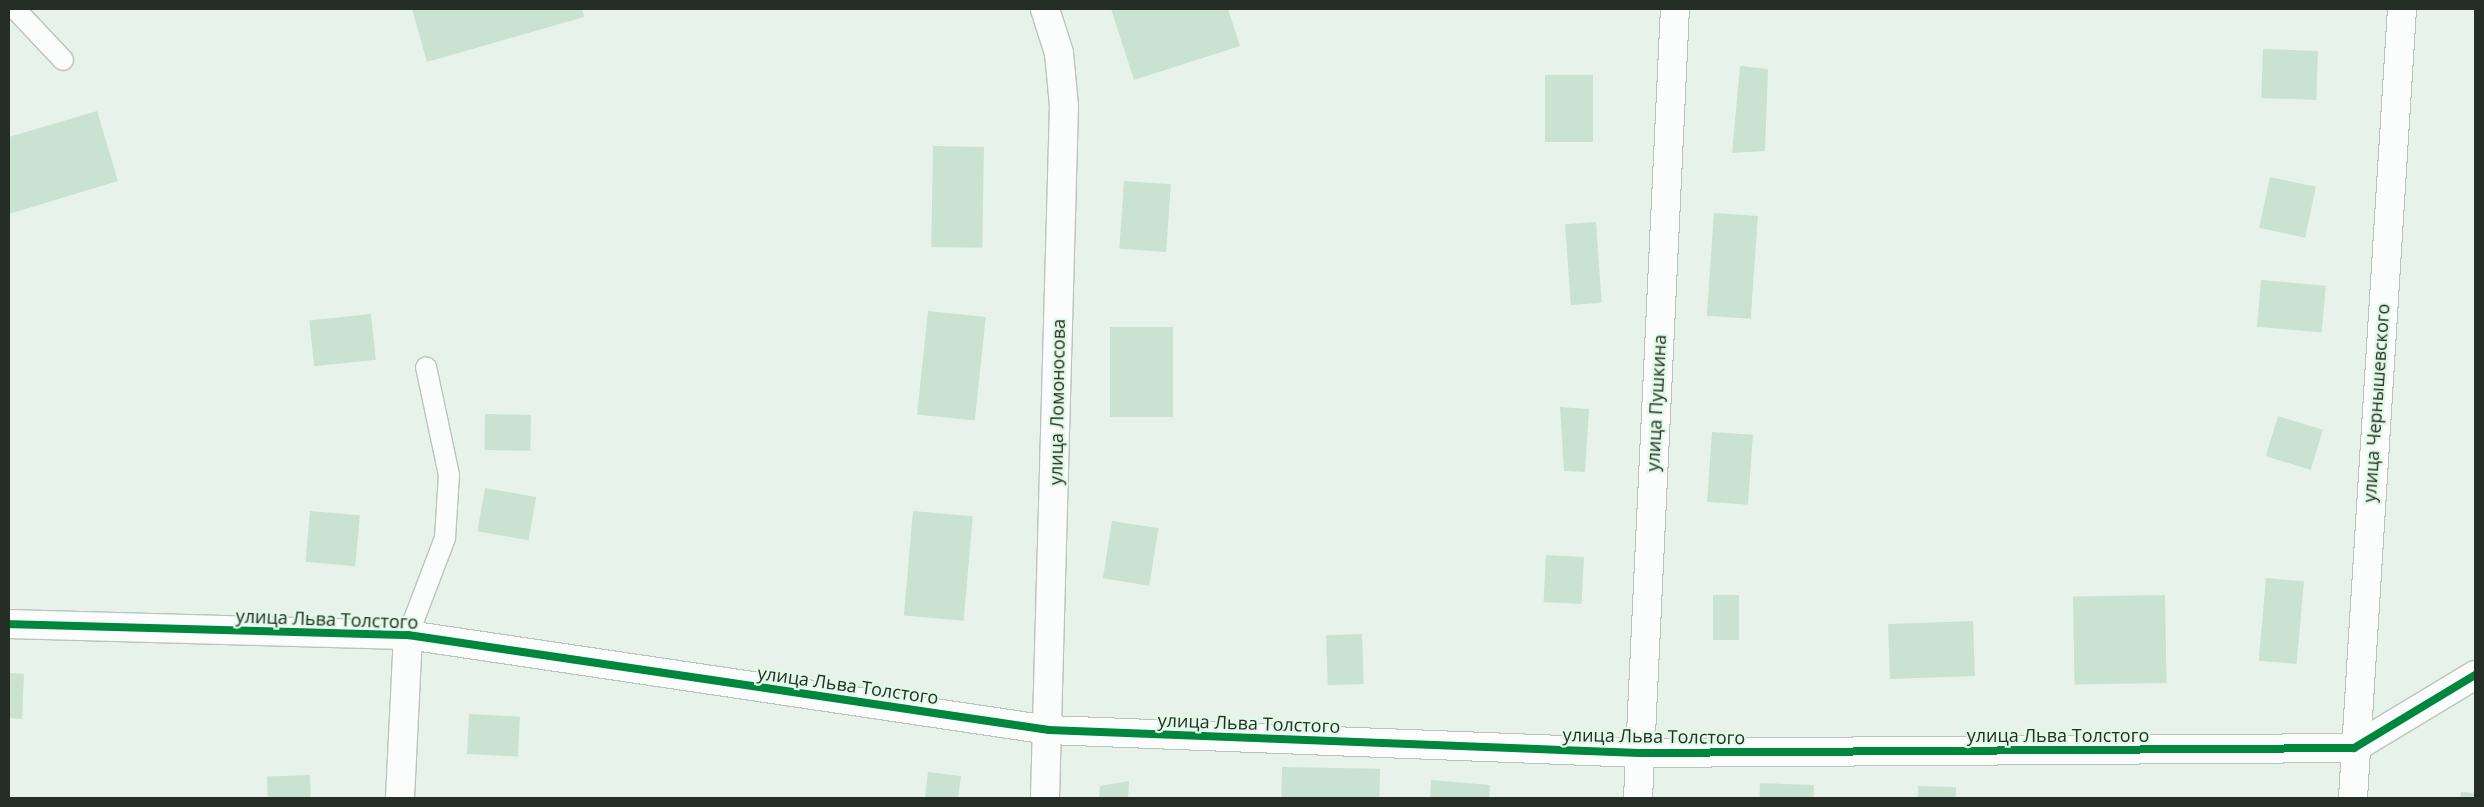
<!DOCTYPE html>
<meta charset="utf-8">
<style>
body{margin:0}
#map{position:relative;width:2484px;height:807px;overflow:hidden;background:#e7f3ea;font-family:"Open Sans",sans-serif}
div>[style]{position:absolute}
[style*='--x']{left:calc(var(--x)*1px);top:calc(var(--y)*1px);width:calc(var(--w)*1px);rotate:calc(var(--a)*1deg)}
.building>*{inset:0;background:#cae2d2;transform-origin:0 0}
.roads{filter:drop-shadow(1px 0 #bac4bd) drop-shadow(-1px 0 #bac4bd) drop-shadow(0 1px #bac4bd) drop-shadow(0 -1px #bac4bd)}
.service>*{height:20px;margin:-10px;padding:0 10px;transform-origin:10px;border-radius:10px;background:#fbfdfc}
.minor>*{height:28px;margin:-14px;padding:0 14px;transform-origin:14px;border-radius:14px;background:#fbfdfc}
.tertiary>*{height:28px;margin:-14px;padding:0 14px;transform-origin:14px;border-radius:14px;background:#fbfdfc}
.cycleway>*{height:8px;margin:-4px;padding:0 4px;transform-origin:4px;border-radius:4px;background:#00873e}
span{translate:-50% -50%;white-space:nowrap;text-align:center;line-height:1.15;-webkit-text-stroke:4.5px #e1f9e7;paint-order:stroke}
.street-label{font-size:18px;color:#242d26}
.frame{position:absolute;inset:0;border:10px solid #242d26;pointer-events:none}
</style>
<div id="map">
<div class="building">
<i style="clip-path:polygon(412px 9px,582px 9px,584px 17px,427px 62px)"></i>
<i style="clip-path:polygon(1111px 9px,1228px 9px,1240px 46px,1134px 80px)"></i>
<i style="left:2263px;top:49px;width:55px;height:49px;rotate:2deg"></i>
<i style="clip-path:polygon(1740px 66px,1768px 69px,1765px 151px,1732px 153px)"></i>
<i style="left:1545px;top:75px;width:48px;height:67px"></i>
<i style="clip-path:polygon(97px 111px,118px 181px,9px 214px,9px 137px)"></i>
<i style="left:933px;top:146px;width:51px;height:101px;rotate:1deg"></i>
<i style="left:2270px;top:177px;width:47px;height:52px;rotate:12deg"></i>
<i style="left:1124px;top:181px;width:47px;height:68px;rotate:4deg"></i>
<i style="left:1714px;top:213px;width:44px;height:103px;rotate:4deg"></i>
<i style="left:1596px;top:222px;width:81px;height:31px;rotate:86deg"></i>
<i style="left:2261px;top:280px;width:65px;height:47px;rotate:5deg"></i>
<i style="left:928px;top:311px;width:58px;height:104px;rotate:6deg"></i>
<i style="left:371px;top:314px;width:46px;height:62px;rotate:84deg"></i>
<i style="left:1173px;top:327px;width:90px;height:63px;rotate:90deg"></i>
<i style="clip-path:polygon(1560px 407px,1589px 409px,1585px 472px,1564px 471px)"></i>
<i style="left:485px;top:414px;width:46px;height:36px;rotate:1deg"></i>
<i style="left:2278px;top:416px;width:47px;height:42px;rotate:17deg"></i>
<i style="left:1712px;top:432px;width:41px;height:70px;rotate:4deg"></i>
<i style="left:485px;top:488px;width:52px;height:44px;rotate:10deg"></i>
<i style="left:310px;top:511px;width:50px;height:51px;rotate:5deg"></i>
<i style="left:913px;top:511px;width:60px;height:105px;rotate:5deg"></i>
<i style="left:1112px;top:521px;width:47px;height:58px;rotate:9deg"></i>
<i style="left:1546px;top:555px;width:38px;height:47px;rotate:3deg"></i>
<i style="left:2266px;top:578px;width:38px;height:83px;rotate:5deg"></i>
<i style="left:1713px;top:595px;width:26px;height:45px"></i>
<i style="left:2165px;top:595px;width:88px;height:92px;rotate:89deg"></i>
<i style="left:1973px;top:621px;width:55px;height:85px;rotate:88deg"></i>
<i style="left:1362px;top:634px;width:50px;height:36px;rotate:88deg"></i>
<i style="clip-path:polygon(9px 673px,24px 674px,22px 719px,9px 718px)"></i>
<i style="left:469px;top:714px;width:51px;height:40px;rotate:3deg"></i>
<i style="left:1282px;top:767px;width:98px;height:31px;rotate:1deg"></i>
<i style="clip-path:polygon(928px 772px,961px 776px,958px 798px,925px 798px)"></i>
<i style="left:310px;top:775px;width:23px;height:43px;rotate:88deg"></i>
<i style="clip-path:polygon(1431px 780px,1490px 785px,1489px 798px,1430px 798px)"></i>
<i style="clip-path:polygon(1129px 781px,1128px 798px,1099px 798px,1100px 786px)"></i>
<i style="left:1760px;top:783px;width:54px;height:15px;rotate:2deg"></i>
<i style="left:1918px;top:786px;width:38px;height:12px;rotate:2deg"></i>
<i style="clip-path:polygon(2461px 792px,2475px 793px,2475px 798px,2460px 798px)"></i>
</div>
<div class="roads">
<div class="service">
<i style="--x:15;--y:9;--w:70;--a:46.7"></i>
<i style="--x:408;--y:635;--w:104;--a:-69.1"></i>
<i style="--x:445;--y:538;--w:63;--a:-86.4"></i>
<i style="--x:449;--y:475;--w:110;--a:-102"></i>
</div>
<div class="minor">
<i style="--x:9;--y:624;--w:399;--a:1.6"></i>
<i style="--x:408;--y:635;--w:648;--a:8.43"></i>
<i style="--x:1049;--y:730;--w:591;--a:2.23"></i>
<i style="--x:1640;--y:753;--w:714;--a:-0.4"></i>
<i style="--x:2354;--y:748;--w:141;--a:-31.1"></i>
<i style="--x:400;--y:798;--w:163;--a:-87.2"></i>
<i style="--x:1638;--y:798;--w:790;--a:-87.32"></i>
<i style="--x:2353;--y:798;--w:791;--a:-86.45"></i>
</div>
<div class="tertiary">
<i style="--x:1045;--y:798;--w:692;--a:-88.43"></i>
<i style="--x:1064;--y:106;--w:53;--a:-95.4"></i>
<i style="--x:1059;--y:53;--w:46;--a:-107.7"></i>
</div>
</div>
<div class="cycleway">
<i style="--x:9;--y:624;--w:399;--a:1.6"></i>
<i style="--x:408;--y:635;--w:648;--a:8.43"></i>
<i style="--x:1049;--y:730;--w:591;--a:2.23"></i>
<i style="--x:1640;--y:753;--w:714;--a:-0.4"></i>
<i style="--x:2354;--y:748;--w:141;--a:-31.1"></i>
</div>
<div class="street-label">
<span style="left:1057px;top:402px;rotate:-89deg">улица Ломоносова</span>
<span style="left:1656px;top:403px;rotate:-87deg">улица Пушкина</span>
<span style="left:2376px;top:403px;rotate:-86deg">улица Чернышевского</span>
<span style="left:327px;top:619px;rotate:2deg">улица Льва Толстого</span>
<span style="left:848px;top:685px;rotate:8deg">улица Льва Толстого</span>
<span style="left:1249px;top:723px;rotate:2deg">улица Льва Толстого</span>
<span style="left:2058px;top:735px">улица Льва Толстого</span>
<span style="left:1654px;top:736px;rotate:1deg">улица Льва Толстого</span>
</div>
<div class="frame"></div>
</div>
